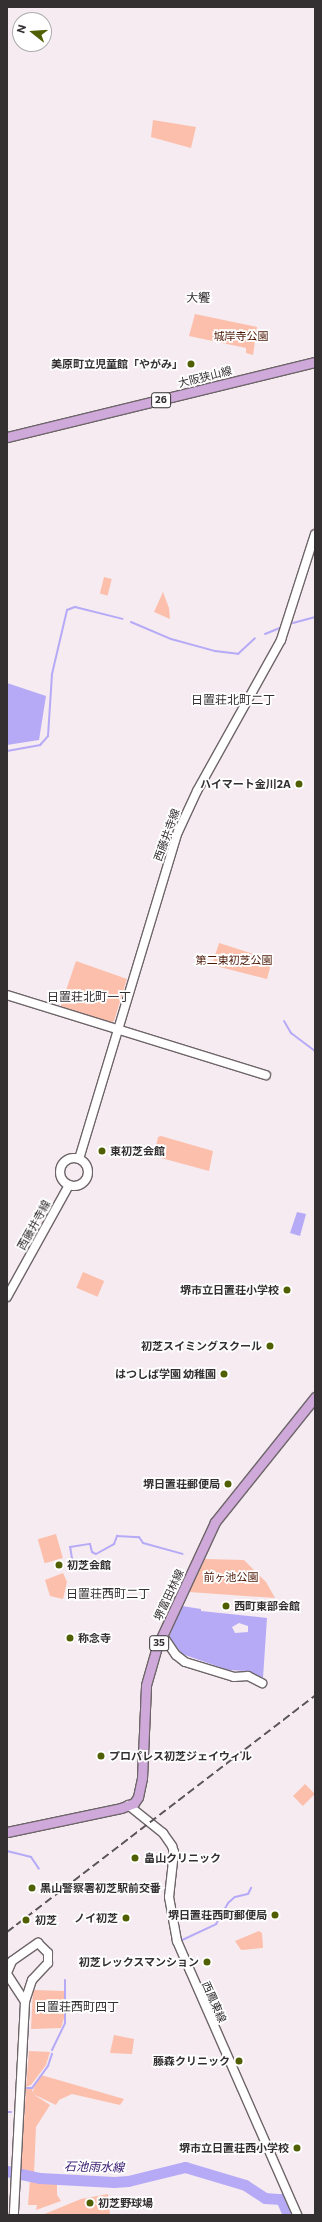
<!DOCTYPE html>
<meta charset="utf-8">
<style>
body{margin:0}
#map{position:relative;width:322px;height:2222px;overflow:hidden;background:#f5ebf0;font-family:Commissioner,"Noto Sans JP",sans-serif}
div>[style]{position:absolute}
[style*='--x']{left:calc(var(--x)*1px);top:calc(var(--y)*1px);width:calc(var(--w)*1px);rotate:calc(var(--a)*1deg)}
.green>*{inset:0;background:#fcbfab;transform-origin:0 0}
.water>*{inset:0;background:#b6aaf7}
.stream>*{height:2px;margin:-1px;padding:0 1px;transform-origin:1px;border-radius:1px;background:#b6aaf7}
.river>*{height:11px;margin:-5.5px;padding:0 5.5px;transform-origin:5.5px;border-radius:5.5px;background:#b6aaf7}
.roads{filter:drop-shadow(1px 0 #6e6569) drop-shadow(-1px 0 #6e6569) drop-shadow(0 1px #6e6569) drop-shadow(0 -1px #6e6569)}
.secondary>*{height:8px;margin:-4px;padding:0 4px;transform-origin:4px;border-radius:4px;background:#fff}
.secondary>.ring{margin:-4px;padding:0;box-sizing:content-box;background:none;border:8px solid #fff;border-radius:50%}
.primary>*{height:9px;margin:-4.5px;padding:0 4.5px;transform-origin:4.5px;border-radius:4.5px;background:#cea9da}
.rail>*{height:2px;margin-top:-1px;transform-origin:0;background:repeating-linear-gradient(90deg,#595457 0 8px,transparent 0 12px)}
.dots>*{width:11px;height:11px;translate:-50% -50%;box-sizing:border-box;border:2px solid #fff;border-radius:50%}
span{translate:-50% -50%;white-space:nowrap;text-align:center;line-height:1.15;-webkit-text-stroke:3.5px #fff;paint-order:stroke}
.shield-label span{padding:1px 3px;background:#fff;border:1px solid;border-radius:3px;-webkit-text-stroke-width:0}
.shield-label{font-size:10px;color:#343032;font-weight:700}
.park-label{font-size:11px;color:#4c1805}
.poi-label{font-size:11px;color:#343032;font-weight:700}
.right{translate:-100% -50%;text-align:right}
.left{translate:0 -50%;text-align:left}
.street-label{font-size:11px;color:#343032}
.neighbourhood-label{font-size:12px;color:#343032}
.water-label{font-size:12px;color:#33166e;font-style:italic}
.frame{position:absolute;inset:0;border:8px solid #343032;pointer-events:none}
.north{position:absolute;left:12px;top:12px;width:40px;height:40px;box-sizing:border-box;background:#fff;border:1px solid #aeacad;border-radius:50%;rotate:287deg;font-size:11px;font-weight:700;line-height:16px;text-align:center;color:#343032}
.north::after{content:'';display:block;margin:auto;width:14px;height:18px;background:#4f5f01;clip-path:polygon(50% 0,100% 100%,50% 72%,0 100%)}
</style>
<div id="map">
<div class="green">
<i style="clip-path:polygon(153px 120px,196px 127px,191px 148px,151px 137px)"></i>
<i style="clip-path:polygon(195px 314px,257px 327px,253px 355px,246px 353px,246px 348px,189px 336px)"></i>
<i style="left:104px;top:577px;width:8px;height:17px;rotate:14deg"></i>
<i style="clip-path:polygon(163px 592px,169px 608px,170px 619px,154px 612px)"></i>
<i style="clip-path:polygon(219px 943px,272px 960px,267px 979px,212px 965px)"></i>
<i style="clip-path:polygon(76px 961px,127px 979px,114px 1021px,111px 1023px,62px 1008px,61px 1005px)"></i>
<i style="clip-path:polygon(161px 1136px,213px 1151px,209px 1171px,154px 1156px,158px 1137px)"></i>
<i style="left:83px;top:1272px;width:23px;height:17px;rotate:23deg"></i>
<i style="left:56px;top:1534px;width:25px;height:19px;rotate:74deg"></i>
<i style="clip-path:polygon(205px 1559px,244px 1560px,266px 1582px,275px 1598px,189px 1592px)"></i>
<i style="clip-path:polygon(63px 1573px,67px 1582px,63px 1599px,50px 1596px,45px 1580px)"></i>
<i style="left:305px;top:1784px;width:14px;height:17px;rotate:45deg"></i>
<i style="clip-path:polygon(259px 1931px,262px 1933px,263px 1948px,241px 1950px,235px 1941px)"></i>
<i style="clip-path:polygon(33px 1990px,64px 1991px,64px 2018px,61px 2028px,31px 2029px)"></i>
<i style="clip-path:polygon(114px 2035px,134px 2039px,132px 2054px,110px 2053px)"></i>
<i style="clip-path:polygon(29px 2051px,50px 2052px,46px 2065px,31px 2085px,26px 2087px)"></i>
<i style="clip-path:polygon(41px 2075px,124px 2099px,120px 2105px,72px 2094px,59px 2100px,56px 2105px,33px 2094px,50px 2105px,36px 2127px,34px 2173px,21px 2170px,26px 2089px,32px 2088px,33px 2093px,34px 2086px)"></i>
<i style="clip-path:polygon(30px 2180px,57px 2183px,57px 2195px,61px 2201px,36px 2210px,37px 2205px,28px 2205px)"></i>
<i style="clip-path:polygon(108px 2194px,110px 2215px,42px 2215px,81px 2199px)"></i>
</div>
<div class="water">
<i style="clip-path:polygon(7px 683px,46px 696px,39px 740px,7px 745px)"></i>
<i style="clip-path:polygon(297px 1212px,306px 1214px,300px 1236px,290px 1233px)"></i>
<i style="clip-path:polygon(evenodd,182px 1606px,201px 1609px,201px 1611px,267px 1618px,263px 1678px,246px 1671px,228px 1670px,182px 1654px,169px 1637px,182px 1606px,239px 1623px,248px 1626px,248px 1632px,235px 1633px,232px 1627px,239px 1623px)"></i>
</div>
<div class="stream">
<i style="--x:131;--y:622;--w:43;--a:23"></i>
<i style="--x:171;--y:639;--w:46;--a:15.3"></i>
<i style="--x:215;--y:651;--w:23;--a:7"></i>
<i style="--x:238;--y:654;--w:23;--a:-43"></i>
<i style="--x:293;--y:623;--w:23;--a:-15"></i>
<i style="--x:265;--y:634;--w:16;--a:-22"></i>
<i style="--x:7;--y:751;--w:34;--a:-10"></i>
<i style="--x:40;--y:745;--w:12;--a:-48"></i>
<i style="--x:48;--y:736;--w:62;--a:-86.3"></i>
<i style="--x:52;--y:674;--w:66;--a:-76.8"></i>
<i style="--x:67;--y:610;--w:9;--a:-21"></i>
<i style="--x:75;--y:607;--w:49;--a:14"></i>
<i style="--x:284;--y:1021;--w:14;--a:60"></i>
<i style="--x:291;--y:1033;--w:30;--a:37"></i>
<i style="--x:73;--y:1565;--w:18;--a:-99"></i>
<i style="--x:70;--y:1547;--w:20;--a:-9"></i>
<i style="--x:90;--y:1544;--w:8;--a:76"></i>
<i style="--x:92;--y:1552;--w:4;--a:27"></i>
<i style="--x:96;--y:1554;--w:21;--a:-29"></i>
<i style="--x:114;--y:1544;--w:9;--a:-69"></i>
<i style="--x:117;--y:1536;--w:22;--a:3"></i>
<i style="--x:139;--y:1537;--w:7;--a:56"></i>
<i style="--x:143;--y:1543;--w:41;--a:15.4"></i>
<i style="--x:7;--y:1851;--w:25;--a:14"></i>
<i style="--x:31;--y:1857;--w:14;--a:56"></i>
<i style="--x:180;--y:1941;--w:40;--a:-25"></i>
<i style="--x:216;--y:1924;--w:24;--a:-60"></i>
<i style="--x:228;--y:1903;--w:9;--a:-41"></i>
<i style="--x:235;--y:1897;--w:13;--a:-13"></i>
<i style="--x:248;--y:1894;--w:7;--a:-63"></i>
<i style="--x:52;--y:2050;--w:30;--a:-64"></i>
<i style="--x:65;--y:2023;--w:43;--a:-90"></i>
<i style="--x:27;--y:2088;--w:5;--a:0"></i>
<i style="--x:32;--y:2088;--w:27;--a:-54"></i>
<i style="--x:48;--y:2066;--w:13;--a:-72"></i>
<i style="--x:7;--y:2112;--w:4;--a:0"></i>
</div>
<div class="river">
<i style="--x:7;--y:2171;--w:34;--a:12"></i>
<i style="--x:40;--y:2178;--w:74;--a:3.1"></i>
<i style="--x:114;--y:2182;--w:14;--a:-4"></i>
<i style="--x:128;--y:2181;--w:59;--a:-13.8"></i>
<i style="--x:185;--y:2167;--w:63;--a:16.7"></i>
<i style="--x:245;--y:2185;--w:24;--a:33"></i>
<i style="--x:265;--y:2198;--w:16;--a:4"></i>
<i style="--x:281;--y:2199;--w:12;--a:66"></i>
</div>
<div class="roads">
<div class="secondary">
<i style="--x:7;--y:995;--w:271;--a:17.2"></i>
<i class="ring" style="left:60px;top:1158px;width:20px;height:20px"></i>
<i style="--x:79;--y:1159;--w:342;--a:-73.2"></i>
<i style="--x:178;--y:832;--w:45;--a:-65.1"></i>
<i style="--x:197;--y:791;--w:173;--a:-60.9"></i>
<i style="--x:281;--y:640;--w:111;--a:-72.2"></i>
<i style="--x:7;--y:1297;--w:128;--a:-61"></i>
<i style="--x:163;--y:1636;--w:23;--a:56"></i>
<i style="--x:176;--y:1655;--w:11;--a:38"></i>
<i style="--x:185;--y:1662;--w:51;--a:17"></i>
<i style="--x:234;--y:1677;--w:14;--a:-4"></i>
<i style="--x:248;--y:1676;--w:16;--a:27"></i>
<i style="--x:128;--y:1805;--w:45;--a:38.7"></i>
<i style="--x:163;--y:1833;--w:16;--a:55"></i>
<i style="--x:172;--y:1846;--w:6;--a:72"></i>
<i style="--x:174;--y:1852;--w:45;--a:96.3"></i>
<i style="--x:169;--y:1897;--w:45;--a:79.7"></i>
<i style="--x:177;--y:1941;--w:299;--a:66.3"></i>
<i style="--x:7;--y:1973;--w:13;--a:-67"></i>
<i style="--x:12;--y:1961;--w:32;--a:-35"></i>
<i style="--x:38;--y:1943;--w:14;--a:45"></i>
<i style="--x:48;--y:1953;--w:10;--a:90"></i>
<i style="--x:48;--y:1963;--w:23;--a:133"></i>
<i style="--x:32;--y:1980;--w:23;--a:108"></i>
<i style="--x:25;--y:2002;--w:213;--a:93"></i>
<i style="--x:7;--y:1974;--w:33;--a:57"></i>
</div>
<div class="primary">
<i style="--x:7;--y:437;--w:317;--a:-13.7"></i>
<i style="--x:7;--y:1832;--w:116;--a:-11.9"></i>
<i style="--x:121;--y:1808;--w:14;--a:-21"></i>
<i style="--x:134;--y:1803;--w:7;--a:-56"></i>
<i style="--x:138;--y:1797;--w:19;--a:-78"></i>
<i style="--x:142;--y:1778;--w:93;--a:-87.5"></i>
<i style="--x:146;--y:1685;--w:40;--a:-74"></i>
<i style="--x:157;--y:1647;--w:138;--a:-65.1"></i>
<i style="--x:215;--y:1522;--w:160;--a:-51.3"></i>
</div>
</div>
<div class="rail">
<i style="--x:7;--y:1932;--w:388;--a:-37.5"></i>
</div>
<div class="dots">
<i style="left:191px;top:364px;background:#4f5f01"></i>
<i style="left:299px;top:784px;background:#4f5f01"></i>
<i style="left:102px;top:1151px;background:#4f5f01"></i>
<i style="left:287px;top:1290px;background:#4f5f01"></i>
<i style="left:270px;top:1346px;background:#4f5f01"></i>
<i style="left:224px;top:1374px;background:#4f5f01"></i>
<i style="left:228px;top:1484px;background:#4f5f01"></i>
<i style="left:59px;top:1565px;background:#4f5f01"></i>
<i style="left:226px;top:1606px;background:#4f5f01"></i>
<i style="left:70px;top:1638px;background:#4f5f01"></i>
<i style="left:101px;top:1756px;background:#4f5f01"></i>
<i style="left:135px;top:1858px;background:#4f5f01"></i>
<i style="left:32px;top:1888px;background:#4f5f01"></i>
<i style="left:275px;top:1915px;background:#4f5f01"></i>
<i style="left:126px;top:1918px;background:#4f5f01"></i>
<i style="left:26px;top:1920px;background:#4f5f01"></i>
<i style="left:207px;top:1962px;background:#4f5f01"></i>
<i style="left:239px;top:2061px;background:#4f5f01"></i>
<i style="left:297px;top:2148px;background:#4f5f01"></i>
<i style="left:90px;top:2203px;background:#4f5f01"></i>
</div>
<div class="shield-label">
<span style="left:161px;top:400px">26</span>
<span style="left:159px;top:1643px">35</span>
</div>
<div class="park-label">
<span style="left:241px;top:336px">城岸寺公園</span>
<span style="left:234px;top:960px">第二東初芝公園</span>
<span style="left:231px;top:1577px">前ヶ池公園</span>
</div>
<div class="poi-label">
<span class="right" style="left:183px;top:364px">美原町立児童館「やがみ」</span>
<span class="right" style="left:291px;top:784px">ハイマート金川2A</span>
<span class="left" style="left:110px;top:1151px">東初芝会館</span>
<span class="right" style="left:279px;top:1290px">堺市立日置荘小学校</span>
<span class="right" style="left:262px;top:1346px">初芝スイミングスクール</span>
<span class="right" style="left:216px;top:1374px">はつしば学園 幼稚園</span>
<span class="right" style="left:220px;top:1484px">堺日置荘郵便局</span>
<span class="left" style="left:67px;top:1565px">初芝会館</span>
<span class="left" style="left:234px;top:1606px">西町東部会館</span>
<span class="left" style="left:78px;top:1638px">称念寺</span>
<span class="left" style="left:109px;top:1756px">プロパレス初芝ジェイウィル</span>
<span class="left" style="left:144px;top:1858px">畠山クリニック</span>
<span class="left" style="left:40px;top:1888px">黒山警察署初芝駅前交番</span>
<span class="right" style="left:267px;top:1915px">堺日置荘西町郵便局</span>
<span class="right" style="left:118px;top:1918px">ノイ初芝</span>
<span class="left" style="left:35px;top:1920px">初芝</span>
<span class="right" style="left:199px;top:1962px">初芝レックスマンション</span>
<span class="right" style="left:230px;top:2061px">藤森クリニック</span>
<span class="right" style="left:289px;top:2148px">堺市立日置荘西小学校</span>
<span class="left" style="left:98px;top:2203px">初芝野球場</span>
</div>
<div class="street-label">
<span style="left:205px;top:377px;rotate:-14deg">大阪狭山線</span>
<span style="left:167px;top:835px;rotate:-70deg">西藤井寺線</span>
<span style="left:34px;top:1225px;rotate:-61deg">西藤井寺線</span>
<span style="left:169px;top:1595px;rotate:-65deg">堺富田林線</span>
<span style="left:214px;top:2002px;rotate:66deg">西鳳東線</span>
</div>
<div class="neighbourhood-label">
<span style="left:198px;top:298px">大饗</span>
<span style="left:233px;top:700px">日置荘北町二丁</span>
<span style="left:89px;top:997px">日置荘北町一丁</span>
<span style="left:108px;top:1594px">日置荘西町二丁</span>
<span style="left:77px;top:2007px">日置荘西町四丁</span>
</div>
<div class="water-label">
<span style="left:94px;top:2167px;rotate:1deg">石池雨水線</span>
</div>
<div class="frame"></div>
<div class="north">N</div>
</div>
